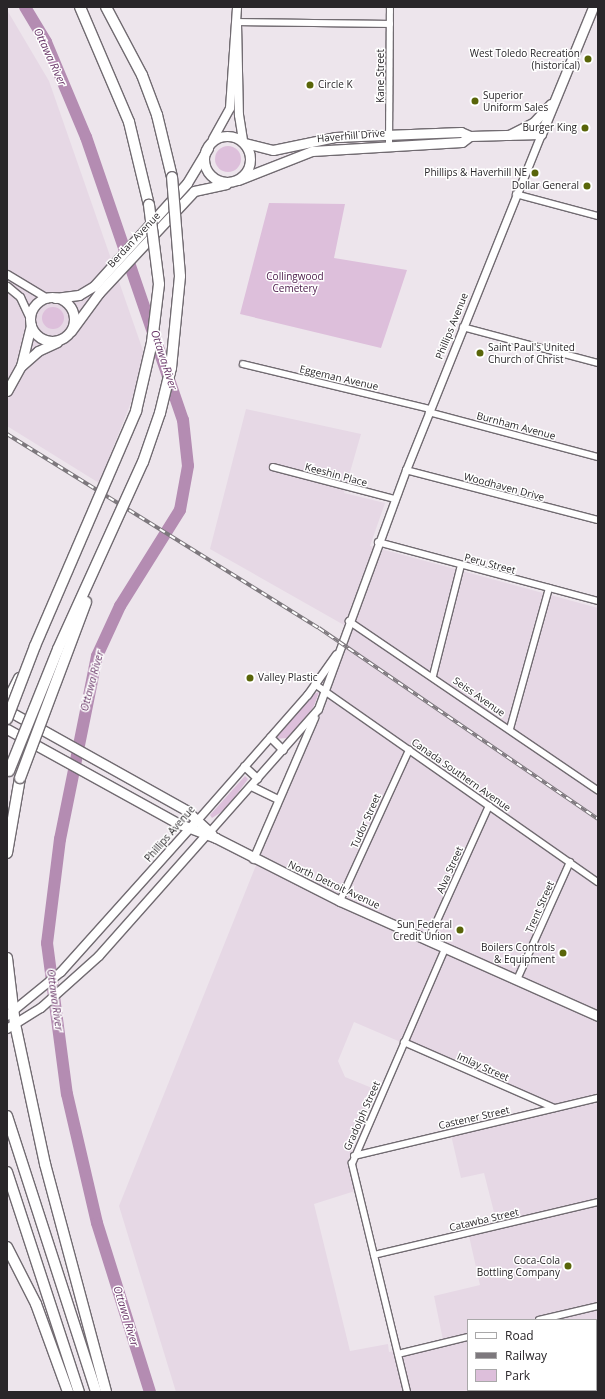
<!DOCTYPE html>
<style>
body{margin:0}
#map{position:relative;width:605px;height:1399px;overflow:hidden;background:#ede5ec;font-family:"Open Sans",sans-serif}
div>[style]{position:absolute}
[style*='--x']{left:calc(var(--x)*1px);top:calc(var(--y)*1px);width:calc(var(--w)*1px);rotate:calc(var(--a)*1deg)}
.built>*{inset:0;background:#e6d8e5}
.green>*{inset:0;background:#ddbfdb}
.round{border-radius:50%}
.river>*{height:12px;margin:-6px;padding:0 6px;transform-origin:6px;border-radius:6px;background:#b48cb2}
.roads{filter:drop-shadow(1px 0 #716b71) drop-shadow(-1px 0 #716b71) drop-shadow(0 1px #716b71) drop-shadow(0 -1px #716b71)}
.minor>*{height:5.5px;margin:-2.75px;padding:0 2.75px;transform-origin:2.75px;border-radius:2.75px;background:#fff}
.tertiary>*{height:7px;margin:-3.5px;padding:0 3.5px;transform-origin:3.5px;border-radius:3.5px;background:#fff}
.secondary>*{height:8px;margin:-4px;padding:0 4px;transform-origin:4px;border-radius:4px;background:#fff}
.primary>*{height:9px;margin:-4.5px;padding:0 4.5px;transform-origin:4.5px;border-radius:4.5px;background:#fff}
.primary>.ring{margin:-4.5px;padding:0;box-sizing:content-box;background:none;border:9px solid #fff;border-radius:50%}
.motorway>*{height:10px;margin:-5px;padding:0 5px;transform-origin:5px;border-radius:5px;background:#fff}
.rail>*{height:3.5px;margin-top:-1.75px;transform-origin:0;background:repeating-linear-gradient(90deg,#fff 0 6px,#7d787d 0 12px);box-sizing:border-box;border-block:1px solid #7d787d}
.bridges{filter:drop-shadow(1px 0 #716b71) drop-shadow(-1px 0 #716b71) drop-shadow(0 1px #716b71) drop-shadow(0 -1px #716b71)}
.motorway-bridge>*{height:10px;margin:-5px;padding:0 5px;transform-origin:5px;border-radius:5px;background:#fff}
.dots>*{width:11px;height:11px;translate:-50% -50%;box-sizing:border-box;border:2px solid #fff;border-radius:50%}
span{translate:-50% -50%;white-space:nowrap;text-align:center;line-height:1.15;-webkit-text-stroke:3px #fff;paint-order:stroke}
.poi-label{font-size:10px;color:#292629}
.right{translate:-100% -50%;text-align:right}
.left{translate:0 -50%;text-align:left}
.street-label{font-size:10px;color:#292629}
.park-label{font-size:10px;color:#491848}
.water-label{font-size:11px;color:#683667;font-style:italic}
.frame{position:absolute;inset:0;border:8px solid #292629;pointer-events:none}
.legend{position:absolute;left:467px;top:1319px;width:130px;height:72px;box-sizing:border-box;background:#fff;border:1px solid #a9a8a9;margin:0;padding:5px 7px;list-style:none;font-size:12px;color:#292629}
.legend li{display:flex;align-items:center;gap:8px;height:20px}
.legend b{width:20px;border:1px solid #a9a8a9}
</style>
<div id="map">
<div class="built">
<i style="clip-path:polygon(7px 10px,49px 81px,147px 362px,99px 483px,7px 426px)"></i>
<i style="clip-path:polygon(evenodd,246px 409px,361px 434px,344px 493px,385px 503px,370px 546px,598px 608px,598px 1392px,176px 1392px,119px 1206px,351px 629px,210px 549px,246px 409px,354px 1022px,554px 1108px,451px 1135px,461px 1178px,484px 1173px,496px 1220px,467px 1227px,480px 1285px,434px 1296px,443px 1340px,389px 1352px,388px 1344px,350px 1351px,314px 1204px,355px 1191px,348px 1161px,377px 1090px,345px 1077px,338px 1061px,354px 1022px,246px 409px,468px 1320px,596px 1320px,596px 1390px,468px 1390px,468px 1320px)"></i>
</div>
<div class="green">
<i class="round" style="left:215px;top:146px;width:26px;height:26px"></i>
<i style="clip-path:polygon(269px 203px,345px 204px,334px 258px,407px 270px,381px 348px,240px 314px)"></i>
<i class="round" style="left:42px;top:307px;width:22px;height:22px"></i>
<i style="clip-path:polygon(319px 692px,314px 706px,297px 729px,287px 738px,275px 739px,311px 695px)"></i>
<i style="clip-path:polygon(245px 776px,248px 779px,226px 809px,212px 818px,210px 815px)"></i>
</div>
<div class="river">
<i style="--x:25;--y:7;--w:41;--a:59"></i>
<i style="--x:46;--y:42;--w:103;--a:67.2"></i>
<i style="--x:86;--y:137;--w:299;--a:71.1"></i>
<i style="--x:183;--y:420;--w:46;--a:83.8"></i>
<i style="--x:188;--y:466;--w:45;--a:100.3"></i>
<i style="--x:180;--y:510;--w:113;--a:122"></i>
<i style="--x:120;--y:606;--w:55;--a:114.7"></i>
<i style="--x:97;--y:656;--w:187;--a:101.4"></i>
<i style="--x:60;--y:839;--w:105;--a:97.1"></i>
<i style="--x:47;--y:943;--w:152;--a:82.5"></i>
<i style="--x:67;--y:1094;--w:132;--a:76.9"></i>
<i style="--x:97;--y:1223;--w:177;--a:72.6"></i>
</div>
<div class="roads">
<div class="minor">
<i style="--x:237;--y:22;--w:153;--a:0.7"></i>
<i style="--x:389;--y:144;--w:137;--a:-89.6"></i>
<i style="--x:516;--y:194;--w:85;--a:15"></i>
<i style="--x:463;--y:327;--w:140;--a:14.9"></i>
<i style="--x:243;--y:364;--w:192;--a:13.5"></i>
<i style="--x:429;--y:412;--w:175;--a:14.9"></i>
<i style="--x:273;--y:467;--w:126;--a:14.7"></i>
<i style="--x:406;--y:470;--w:198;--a:14.6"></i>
<i style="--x:378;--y:542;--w:228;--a:15"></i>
<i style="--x:349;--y:621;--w:301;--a:34.2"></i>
<i style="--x:433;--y:676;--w:114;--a:-75.8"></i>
<i style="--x:315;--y:684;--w:345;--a:35"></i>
<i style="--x:510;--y:729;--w:146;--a:-74.5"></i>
<i style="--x:340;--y:901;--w:166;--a:-65.4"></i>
<i style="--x:428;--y:941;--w:148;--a:-65.7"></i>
<i style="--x:517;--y:980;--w:129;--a:-65.8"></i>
<i style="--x:404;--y:1042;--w:164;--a:23.7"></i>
<i style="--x:354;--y:1156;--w:251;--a:-13.4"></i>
<i style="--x:374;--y:1255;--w:230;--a:-13.3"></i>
<i style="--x:539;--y:1320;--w:61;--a:-13.3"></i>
<i style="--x:398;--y:1354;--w:72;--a:-13.7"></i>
<i style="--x:407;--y:1392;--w:235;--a:-103.6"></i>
<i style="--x:352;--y:1164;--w:234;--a:-66.6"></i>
</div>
<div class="tertiary">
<i style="--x:7;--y:274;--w:47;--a:31"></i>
<i style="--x:7;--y:286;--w:17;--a:40"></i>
<i style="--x:20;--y:297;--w:23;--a:65"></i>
<i style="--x:270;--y:737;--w:18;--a:45"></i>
<i style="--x:244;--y:766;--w:18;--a:43"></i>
<i style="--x:251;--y:786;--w:30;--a:26"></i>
<i style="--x:197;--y:820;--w:167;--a:-48.7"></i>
<i style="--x:307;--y:695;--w:50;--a:-54.7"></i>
<i style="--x:209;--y:832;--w:164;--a:-48.5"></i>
<i style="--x:318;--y:709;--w:255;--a:-69.8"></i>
<i style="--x:406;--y:470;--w:362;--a:-68.1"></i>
<i style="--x:253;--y:859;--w:154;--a:-66.6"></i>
</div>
<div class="secondary">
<i style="--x:237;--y:23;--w:92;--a:88.8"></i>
<i style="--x:239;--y:115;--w:25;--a:81"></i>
<i style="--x:213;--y:139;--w:35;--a:-61"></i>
<i style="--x:230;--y:108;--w:101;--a:-86"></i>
<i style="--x:7;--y:1016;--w:70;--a:-39.2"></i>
<i style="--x:61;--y:972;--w:199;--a:-48.1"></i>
<i style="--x:7;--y:1029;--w:40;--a:-32"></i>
<i style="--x:41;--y:1008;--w:78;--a:-41.9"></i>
<i style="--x:99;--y:956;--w:166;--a:-48.4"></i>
</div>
<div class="primary">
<i style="--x:509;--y:135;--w:27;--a:-27"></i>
<i style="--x:533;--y:123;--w:26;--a:-47"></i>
<i class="ring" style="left:204px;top:136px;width:37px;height:37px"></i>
<i style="--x:245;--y:143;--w:29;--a:14"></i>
<i style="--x:273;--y:150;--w:63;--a:-11.8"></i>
<i style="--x:335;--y:137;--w:126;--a:-2.3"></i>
<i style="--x:461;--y:132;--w:10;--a:24"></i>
<i style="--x:470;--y:136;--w:71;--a:-1.6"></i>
<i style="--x:541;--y:134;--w:137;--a:-67.7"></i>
<i style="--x:238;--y:180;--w:79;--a:-21.4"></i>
<i style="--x:312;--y:151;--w:150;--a:-3.4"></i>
<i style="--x:462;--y:142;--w:10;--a:-37"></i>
<i class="ring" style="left:30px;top:297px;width:35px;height:35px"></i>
<i style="--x:55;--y:298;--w:24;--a:-7"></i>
<i style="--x:79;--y:295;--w:17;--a:-31"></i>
<i style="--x:94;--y:286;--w:139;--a:-47.9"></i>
<i style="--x:187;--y:183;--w:41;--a:-59"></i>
<i style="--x:71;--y:331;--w:47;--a:-53.6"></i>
<i style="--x:99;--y:293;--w:139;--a:-47"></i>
<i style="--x:194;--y:191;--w:33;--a:-12"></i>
<i style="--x:21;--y:366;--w:42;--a:-76.3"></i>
<i style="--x:7;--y:391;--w:29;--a:-61"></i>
<i style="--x:21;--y:366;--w:23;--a:-41"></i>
<i style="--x:38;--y:351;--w:21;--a:-25"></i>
<i style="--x:7;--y:710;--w:205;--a:29.2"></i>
<i style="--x:186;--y:810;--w:35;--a:43"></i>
<i style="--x:7;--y:729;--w:194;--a:28.9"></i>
<i style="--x:177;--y:823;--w:42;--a:21"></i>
<i style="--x:216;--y:838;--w:139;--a:26.9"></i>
<i style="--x:340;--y:901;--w:282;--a:24"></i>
</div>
<div class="motorway">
<i style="--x:80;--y:7;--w:125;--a:66.9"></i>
<i style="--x:129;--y:122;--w:85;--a:76.5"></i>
<i style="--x:106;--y:7;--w:77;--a:62.1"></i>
<i style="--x:142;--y:75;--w:43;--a:69.4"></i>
<i style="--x:157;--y:115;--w:64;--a:76.4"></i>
<i style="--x:7;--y:702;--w:27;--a:-63"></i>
<i style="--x:7;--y:853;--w:76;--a:-80.2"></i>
<i style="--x:7;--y:958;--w:66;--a:83.1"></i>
<i style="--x:15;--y:1024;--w:143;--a:77.9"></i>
<i style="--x:45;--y:1164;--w:236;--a:75"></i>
<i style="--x:7;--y:1116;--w:290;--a:72.1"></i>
<i style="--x:7;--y:1172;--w:231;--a:71.9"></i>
<i style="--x:7;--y:1247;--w:64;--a:63"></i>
<i style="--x:36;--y:1304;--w:94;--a:70"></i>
</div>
</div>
<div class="rail">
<i style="--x:7;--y:434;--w:367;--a:31.9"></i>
<i style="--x:319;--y:628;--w:338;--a:34.4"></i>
</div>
<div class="bridges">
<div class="motorway-bridge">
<i style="--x:7;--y:719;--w:78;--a:-69"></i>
<i style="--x:35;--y:646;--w:256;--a:-66.7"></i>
<i style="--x:136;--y:411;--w:71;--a:-76.9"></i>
<i style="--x:152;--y:342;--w:58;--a:-83.1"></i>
<i style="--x:159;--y:284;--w:80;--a:-97.2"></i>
<i style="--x:9;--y:771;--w:131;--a:-68.1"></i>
<i style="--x:58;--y:649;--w:205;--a:-65.6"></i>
<i style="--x:143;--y:462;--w:52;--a:-70.9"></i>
<i style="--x:160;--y:413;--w:46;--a:-76.3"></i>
<i style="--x:171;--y:368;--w:92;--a:-84.4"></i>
<i style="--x:180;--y:276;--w:99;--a:-94.6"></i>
<i style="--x:20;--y:778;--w:188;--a:-69.4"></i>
</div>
</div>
<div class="dots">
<i style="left:588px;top:59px;background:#596509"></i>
<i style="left:310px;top:85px;background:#596509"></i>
<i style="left:475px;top:101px;background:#596509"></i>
<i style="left:585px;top:128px;background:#596509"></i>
<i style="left:535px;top:173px;background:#596509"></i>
<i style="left:587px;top:186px;background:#596509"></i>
<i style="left:480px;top:353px;background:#596509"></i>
<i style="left:250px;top:678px;background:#596509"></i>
<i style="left:460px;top:930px;background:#596509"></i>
<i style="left:563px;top:953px;background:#596509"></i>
<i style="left:568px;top:1266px;background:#596509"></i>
</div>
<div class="poi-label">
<span class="right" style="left:580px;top:59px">West Toledo Recreation<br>(historical)</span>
<span class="left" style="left:318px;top:85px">Circle K</span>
<span class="left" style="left:483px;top:101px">Superior<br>Uniform Sales</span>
<span class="right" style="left:577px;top:128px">Burger King</span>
<span class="right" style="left:527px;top:173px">Phillips &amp; Haverhill NE</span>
<span class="right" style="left:579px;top:186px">Dollar General</span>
<span class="left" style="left:488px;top:353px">Saint Paul's United<br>Church of Christ</span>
<span class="left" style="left:258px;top:678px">Valley Plastic</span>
<span class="right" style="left:452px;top:930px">Sun Federal<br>Credit Union</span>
<span class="right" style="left:555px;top:953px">Boilers Controls<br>&amp; Equipment</span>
<span class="right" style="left:560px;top:1266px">Coca-Cola<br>Bottling Company</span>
</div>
<div class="street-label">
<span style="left:381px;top:76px;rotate:-90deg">Kane Street</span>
<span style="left:351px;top:136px;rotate:-5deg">Haverhill Drive</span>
<span style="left:134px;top:240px;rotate:-47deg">Berdan Avenue</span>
<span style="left:452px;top:326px;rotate:-68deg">Phillips Avenue</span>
<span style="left:339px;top:378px;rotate:13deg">Eggeman Avenue</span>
<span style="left:516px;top:426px;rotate:15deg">Burnham Avenue</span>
<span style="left:336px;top:475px;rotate:15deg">Keeshin Place</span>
<span style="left:504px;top:487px;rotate:15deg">Woodhaven Drive</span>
<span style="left:490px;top:564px;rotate:15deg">Peru Street</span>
<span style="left:479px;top:697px;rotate:35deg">Seiss Avenue</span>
<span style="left:461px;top:775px;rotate:35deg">Canada Southern Avenue</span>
<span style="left:366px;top:821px;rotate:-66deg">Tudor Street</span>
<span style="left:170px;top:834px;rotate:-49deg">Phillips Avenue</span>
<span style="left:450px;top:870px;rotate:-66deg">Alva Street</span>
<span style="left:334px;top:885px;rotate:25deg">North Detroit Avenue</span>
<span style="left:540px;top:907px;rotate:-66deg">Trent Street</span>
<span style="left:483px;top:1067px;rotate:24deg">Imlay Street</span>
<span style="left:362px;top:1116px;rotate:-66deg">Gradolph Street</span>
<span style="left:474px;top:1118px;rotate:-13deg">Castener Street</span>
<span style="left:484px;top:1220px;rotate:-13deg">Catawba Street</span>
</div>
<div class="park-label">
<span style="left:295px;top:282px">Collingwood<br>Cemetery</span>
</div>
<div class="water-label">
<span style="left:50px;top:57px;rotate:65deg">Ottawa River</span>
<span style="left:164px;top:360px;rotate:72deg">Ottawa River</span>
<span style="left:92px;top:681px;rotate:-75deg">Ottawa River</span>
<span style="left:55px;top:1000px;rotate:82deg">Ottawa River</span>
<span style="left:126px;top:1316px;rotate:73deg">Ottawa River</span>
</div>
<div class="frame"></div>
<ul class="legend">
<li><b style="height:5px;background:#fff"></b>Road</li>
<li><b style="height:5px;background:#7d787d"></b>Railway</li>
<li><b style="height:11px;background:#ddbfdb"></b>Park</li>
</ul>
</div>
